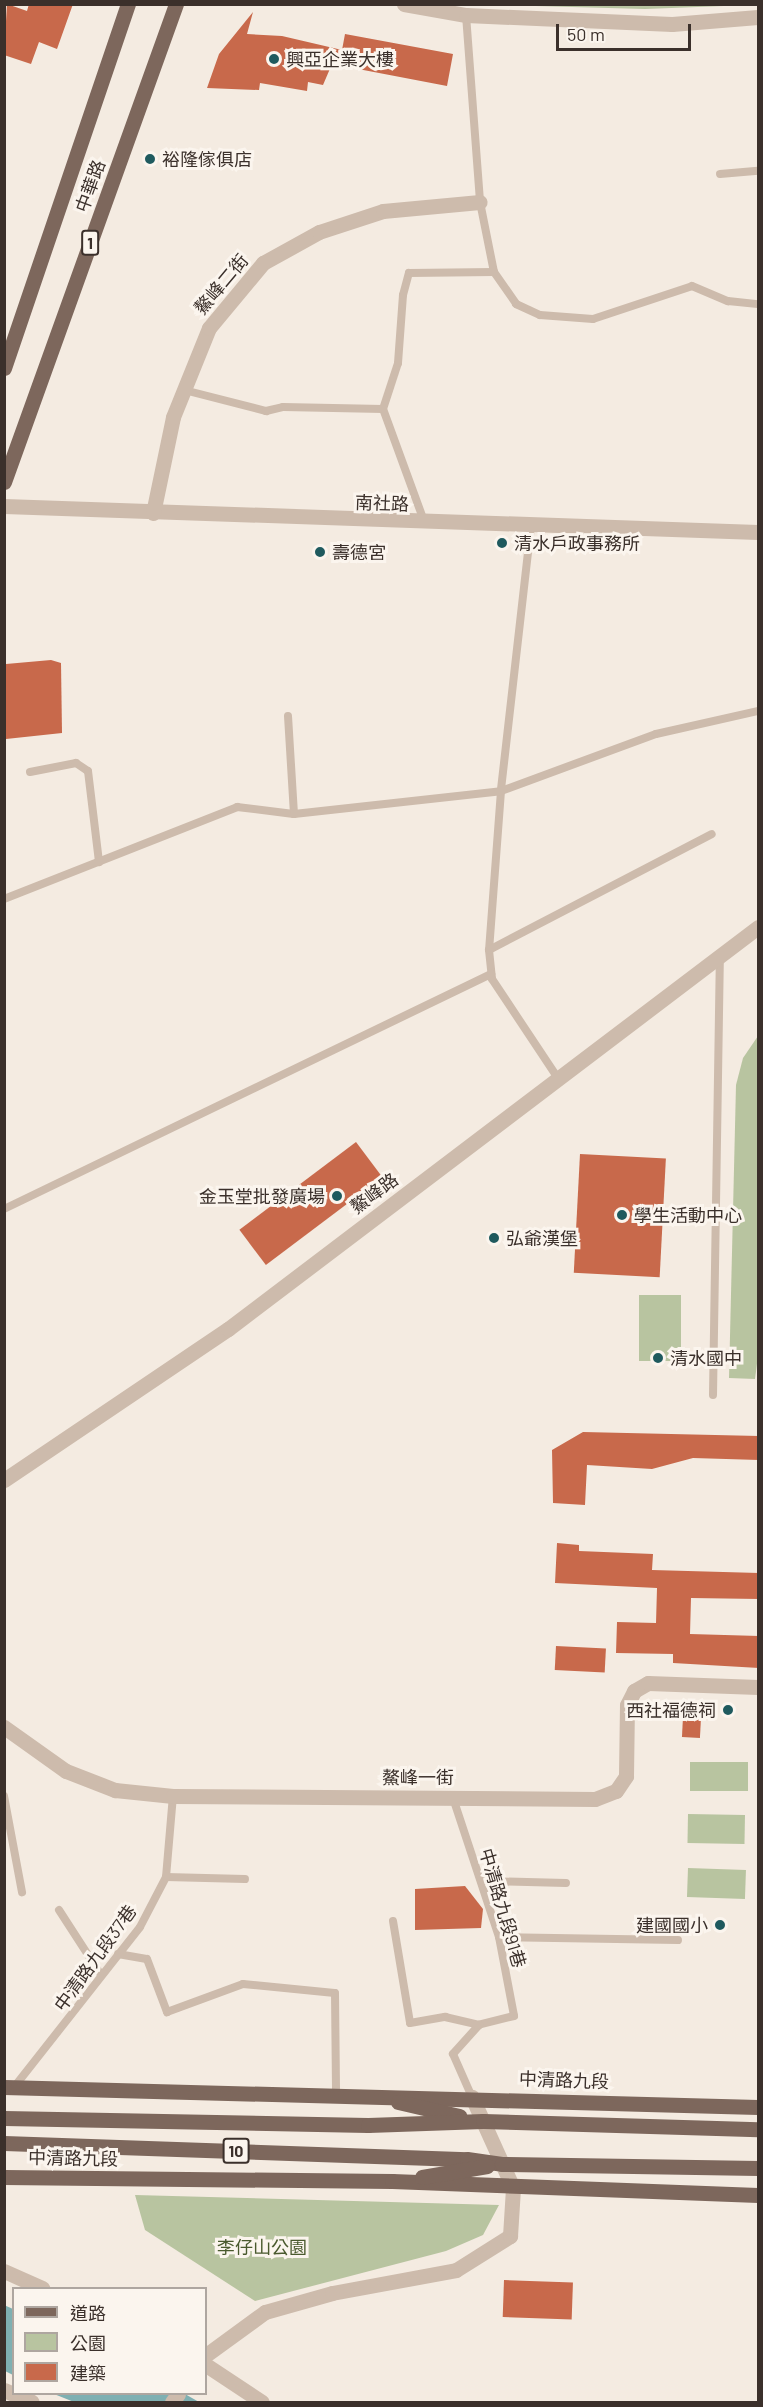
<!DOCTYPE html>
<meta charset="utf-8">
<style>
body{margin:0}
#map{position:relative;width:763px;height:2407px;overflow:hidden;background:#f4ebe1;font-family:Barlow,"Noto Sans TC",sans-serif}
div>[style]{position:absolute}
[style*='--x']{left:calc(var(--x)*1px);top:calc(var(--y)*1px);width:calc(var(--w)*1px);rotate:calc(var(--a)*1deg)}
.green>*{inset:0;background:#b8c4a0;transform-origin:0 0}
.water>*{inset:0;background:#7fb0b2}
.building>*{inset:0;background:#c8694b;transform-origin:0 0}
.service>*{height:8px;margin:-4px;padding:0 4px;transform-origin:4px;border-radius:4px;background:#cdbbac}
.minor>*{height:15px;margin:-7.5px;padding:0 7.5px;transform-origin:7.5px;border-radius:7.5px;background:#cdbbac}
.tertiary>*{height:15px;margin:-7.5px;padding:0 7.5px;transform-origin:7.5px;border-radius:7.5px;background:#cdbbac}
.primary>*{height:15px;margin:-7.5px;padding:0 7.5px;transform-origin:7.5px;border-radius:7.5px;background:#7d675c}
.dots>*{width:16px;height:16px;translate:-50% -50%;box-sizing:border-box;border:3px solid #fbf5ee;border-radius:50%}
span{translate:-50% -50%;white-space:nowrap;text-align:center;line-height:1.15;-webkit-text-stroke:6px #fbf5ee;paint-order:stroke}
.shield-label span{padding:2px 4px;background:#fbf5ee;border:2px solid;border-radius:4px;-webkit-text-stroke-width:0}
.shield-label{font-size:16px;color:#3b302b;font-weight:700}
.poi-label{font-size:18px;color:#3b302b}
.left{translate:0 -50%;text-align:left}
.right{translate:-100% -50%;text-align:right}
.street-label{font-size:18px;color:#3b302b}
.park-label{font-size:18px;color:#4a5a2e}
.frame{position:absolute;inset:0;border:6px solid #3b302b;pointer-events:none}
.legend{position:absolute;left:12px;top:2287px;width:195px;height:108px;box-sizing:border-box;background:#fbf5ee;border:2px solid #aea6a0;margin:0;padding:8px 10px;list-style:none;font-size:18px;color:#3b302b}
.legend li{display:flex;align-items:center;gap:12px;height:30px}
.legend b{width:30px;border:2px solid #aea6a0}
.scale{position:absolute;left:556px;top:24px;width:135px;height:27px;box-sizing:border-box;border:3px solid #3b302b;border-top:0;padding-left:8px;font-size:18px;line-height:21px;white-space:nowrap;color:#3b302b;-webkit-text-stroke:4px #fbf5ee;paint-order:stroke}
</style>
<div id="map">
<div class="green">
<i style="clip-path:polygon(499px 5px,499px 4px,750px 5px,645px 9px)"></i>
<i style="clip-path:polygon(758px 1036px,758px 1356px,755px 1379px,729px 1378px,736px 1085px,743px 1058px)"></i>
<i style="left:639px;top:1295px;width:42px;height:66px"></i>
<i style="left:690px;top:1762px;width:58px;height:29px"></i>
<i style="left:688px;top:1814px;width:57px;height:29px;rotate:1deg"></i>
<i style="left:688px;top:1868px;width:58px;height:29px;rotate:2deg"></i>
<i style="clip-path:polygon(135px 2195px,499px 2205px,483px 2235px,446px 2251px,255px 2301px,145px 2230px)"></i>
</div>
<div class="water">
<i style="clip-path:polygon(4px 2305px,13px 2309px,13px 2375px,5px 2371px)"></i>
<i style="clip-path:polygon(54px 2394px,185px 2394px,199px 2402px,74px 2402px)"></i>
</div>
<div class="building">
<i style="clip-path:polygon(7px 4px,27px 11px,29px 4px,73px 4px,57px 49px,39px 42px,31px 64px,4px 55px)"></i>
<i style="clip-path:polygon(253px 12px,247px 34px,282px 36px,342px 50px,345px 34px,453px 54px,447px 86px,332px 64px,323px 85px,308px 82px,307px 91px,260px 83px,259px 90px,207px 88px,219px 54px)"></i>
<i style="clip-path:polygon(51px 660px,61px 663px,62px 733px,6px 739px,6px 664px)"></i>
<i style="left:356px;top:1142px;width:44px;height:146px;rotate:53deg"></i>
<i style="left:580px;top:1154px;width:86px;height:119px;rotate:3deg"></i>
<i style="clip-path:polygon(583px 1432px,759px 1436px,759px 1460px,693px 1458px,652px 1469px,587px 1465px,585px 1505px,553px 1503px,552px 1450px)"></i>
<i style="clip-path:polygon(557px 1543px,579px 1545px,579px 1551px,653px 1554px,652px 1570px,759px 1573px,759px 1599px,691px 1598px,690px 1634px,759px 1636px,759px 1668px,673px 1663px,673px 1654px,616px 1653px,617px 1622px,656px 1623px,657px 1588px,555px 1583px)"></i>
<i style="left:556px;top:1646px;width:50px;height:24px;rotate:3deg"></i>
<i style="left:683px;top:1717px;width:18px;height:20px;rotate:3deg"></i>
<i style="clip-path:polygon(465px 1886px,483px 1909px,481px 1928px,415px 1930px,415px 1889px)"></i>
<i style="left:504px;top:2280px;width:69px;height:37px;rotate:2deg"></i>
</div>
<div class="service">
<i style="--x:466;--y:15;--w:188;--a:85.7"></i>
<i style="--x:480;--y:202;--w:71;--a:78.7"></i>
<i style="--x:494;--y:272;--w:39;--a:55"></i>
<i style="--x:516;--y:304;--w:26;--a:25"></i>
<i style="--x:540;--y:315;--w:53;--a:4.3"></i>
<i style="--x:593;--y:319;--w:104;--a:-18.4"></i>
<i style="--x:692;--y:286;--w:39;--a:23"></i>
<i style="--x:728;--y:301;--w:30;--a:6"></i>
<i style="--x:720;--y:174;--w:38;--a:-5"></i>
<i style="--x:184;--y:390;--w:85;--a:14.4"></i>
<i style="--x:266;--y:411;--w:17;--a:-13"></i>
<i style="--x:283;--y:407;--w:100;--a:1.1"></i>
<i style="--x:424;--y:521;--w:119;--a:-110.1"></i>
<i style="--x:383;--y:409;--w:48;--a:-71.9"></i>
<i style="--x:398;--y:363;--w:68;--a:-85.8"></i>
<i style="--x:403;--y:295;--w:23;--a:-75"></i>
<i style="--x:409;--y:273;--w:85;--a:-0.7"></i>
<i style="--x:531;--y:526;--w:267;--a:96.5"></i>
<i style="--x:501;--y:791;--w:159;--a:94.3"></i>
<i style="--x:489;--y:950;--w:29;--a:84"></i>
<i style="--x:492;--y:979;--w:118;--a:56.4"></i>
<i style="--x:288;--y:716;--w:98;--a:86.5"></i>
<i style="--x:30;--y:772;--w:47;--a:-11.1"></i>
<i style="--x:76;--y:763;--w:14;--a:34"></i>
<i style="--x:88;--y:771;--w:92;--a:83.1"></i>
<i style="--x:4;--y:899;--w:251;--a:-21.5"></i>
<i style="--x:237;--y:807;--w:57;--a:7"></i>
<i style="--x:294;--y:814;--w:208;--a:-6.3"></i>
<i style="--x:501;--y:791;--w:165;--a:-20.2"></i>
<i style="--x:656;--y:734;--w:105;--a:-12.7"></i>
<i style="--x:489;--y:950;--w:251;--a:-27.5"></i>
<i style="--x:4;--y:1209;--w:541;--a:-25.76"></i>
<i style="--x:713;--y:1395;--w:439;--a:-89.1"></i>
<i style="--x:4;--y:1796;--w:98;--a:79.4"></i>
<i style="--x:453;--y:1798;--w:146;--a:71.7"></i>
<i style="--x:499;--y:1937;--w:80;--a:79.2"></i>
<i style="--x:514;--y:2016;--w:36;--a:166"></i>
<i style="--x:479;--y:2025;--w:39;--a:132"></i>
<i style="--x:453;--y:2054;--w:47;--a:66.2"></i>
<i style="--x:166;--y:1877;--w:79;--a:1.5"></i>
<i style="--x:481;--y:1881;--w:85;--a:1.3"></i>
<i style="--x:59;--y:1910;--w:77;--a:57.1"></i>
<i style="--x:393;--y:1921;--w:103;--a:80.5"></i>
<i style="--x:410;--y:2023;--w:36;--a:-10"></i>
<i style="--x:445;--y:2017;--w:35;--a:13"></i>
<i style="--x:499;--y:1937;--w:179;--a:1"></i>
<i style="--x:118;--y:1954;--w:29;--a:10"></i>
<i style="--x:147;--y:1959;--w:57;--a:69.3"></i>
<i style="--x:167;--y:2012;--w:81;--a:-20.2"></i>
<i style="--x:243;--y:1984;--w:92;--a:5.6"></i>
<i style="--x:335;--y:1993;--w:102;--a:89.4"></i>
<i style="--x:15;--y:2086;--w:202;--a:-51.8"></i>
<i style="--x:140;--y:1927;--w:56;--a:-62.5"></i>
<i style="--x:166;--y:1877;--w:81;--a:-85.1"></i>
</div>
<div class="minor">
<i style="--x:4;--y:506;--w:754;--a:1.97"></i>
<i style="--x:153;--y:513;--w:98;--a:-78.2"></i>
<i style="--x:173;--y:417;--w:96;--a:-68"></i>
<i style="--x:209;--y:328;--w:85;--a:-50.3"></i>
<i style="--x:263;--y:263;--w:64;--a:-29"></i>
<i style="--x:319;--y:232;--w:67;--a:-18.2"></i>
<i style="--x:383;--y:211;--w:97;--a:-5.3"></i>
<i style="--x:4;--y:1727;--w:76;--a:35.4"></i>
<i style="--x:66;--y:1771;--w:53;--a:21.2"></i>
<i style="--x:115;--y:1790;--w:58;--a:5.9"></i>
<i style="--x:173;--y:1796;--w:422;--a:0.4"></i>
<i style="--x:595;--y:1799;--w:22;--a:-21"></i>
<i style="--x:616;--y:1791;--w:18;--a:-56"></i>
<i style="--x:626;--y:1776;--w:71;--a:-89.2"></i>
<i style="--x:627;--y:1705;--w:16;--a:-63"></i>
<i style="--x:634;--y:1691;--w:16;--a:-30"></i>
<i style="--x:648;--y:1683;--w:110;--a:2.1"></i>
<i style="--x:4;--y:2271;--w:42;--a:24.1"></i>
<i style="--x:206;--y:2355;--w:73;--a:-36.1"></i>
<i style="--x:265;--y:2312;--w:70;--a:-15.8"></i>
<i style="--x:332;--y:2293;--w:126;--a:-10.5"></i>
<i style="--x:456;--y:2270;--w:64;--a:-32.2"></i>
<i style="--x:510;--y:2236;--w:48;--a:-86.4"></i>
<i style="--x:513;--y:2188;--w:100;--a:-114.3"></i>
<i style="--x:206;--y:2365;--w:67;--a:33.5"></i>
<i style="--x:4;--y:2390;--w:30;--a:23"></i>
<i style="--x:172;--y:2402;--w:10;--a:-53"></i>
</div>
<div class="tertiary">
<i style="--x:404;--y:4;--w:63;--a:10.1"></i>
<i style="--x:466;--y:15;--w:206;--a:2.5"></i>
<i style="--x:672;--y:24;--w:86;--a:-4.7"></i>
<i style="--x:4;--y:1480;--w:270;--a:-34"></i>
<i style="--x:228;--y:1329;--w:665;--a:-37.18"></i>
</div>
<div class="primary">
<i style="--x:4;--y:368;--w:385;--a:-71.2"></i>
<i style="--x:4;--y:482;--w:508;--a:-70.21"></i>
<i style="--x:4;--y:2087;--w:754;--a:1.52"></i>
<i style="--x:398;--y:2102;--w:63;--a:12.9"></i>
<i style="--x:4;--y:2118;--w:364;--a:1.1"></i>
<i style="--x:368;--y:2125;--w:115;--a:-2"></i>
<i style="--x:483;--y:2121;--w:275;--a:1.7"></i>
<i style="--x:4;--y:2143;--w:463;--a:2"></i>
<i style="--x:467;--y:2159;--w:35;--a:8"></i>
<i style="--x:502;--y:2164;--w:256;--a:0.9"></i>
<i style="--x:4;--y:2177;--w:388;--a:0.6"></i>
<i style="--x:392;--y:2181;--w:366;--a:2.2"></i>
<i style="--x:422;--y:2177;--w:66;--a:-9.6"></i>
</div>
<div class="dots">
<i style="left:274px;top:59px;background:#1f5a5e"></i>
<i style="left:150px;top:159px;background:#1f5a5e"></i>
<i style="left:502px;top:543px;background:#1f5a5e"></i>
<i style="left:320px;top:552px;background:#1f5a5e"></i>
<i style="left:337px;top:1196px;background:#1f5a5e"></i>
<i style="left:622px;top:1215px;background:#1f5a5e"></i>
<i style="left:494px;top:1238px;background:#1f5a5e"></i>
<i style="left:658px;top:1358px;background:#1f5a5e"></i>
<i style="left:728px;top:1710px;background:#1f5a5e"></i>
<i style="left:720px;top:1925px;background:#1f5a5e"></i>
</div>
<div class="shield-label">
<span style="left:90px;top:243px">1</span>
<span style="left:236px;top:2151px">10</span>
</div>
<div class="poi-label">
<span class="left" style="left:286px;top:59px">興亞企業大樓</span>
<span class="left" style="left:162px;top:159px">裕隆傢俱店</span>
<span class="left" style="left:514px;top:543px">清水戶政事務所</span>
<span class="left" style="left:332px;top:552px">壽德宮</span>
<span class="right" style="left:325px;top:1196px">金玉堂批發廣場</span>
<span class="left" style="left:634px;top:1215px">學生活動中心</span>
<span class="left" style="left:506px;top:1238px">弘爺漢堡</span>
<span class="left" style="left:670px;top:1358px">清水國中</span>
<span class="right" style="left:716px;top:1710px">西社福德祠</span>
<span class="right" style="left:708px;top:1925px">建國國小</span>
</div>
<div class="street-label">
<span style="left:90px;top:186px;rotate:-70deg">中華路</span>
<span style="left:221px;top:284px;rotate:-50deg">鰲峰二街</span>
<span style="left:382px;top:503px;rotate:2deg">南社路</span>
<span style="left:374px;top:1193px;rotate:-37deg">鰲峰路</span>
<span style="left:418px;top:1777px">鰲峰一街</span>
<span style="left:503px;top:1908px;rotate:74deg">中清路九段91巷</span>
<span style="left:95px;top:1958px;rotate:-54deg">中清路九段37巷</span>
<span style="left:564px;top:2080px;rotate:2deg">中清路九段</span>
<span style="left:73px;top:2158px;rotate:1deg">中清路九段</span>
</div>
<div class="park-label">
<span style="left:262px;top:2247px">李仔山公園</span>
</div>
<div class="frame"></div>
<ul class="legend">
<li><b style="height:8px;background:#7d675c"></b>道路</li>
<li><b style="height:16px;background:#b8c4a0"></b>公園</li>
<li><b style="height:16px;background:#c8694b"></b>建築</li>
</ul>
<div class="scale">50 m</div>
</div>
